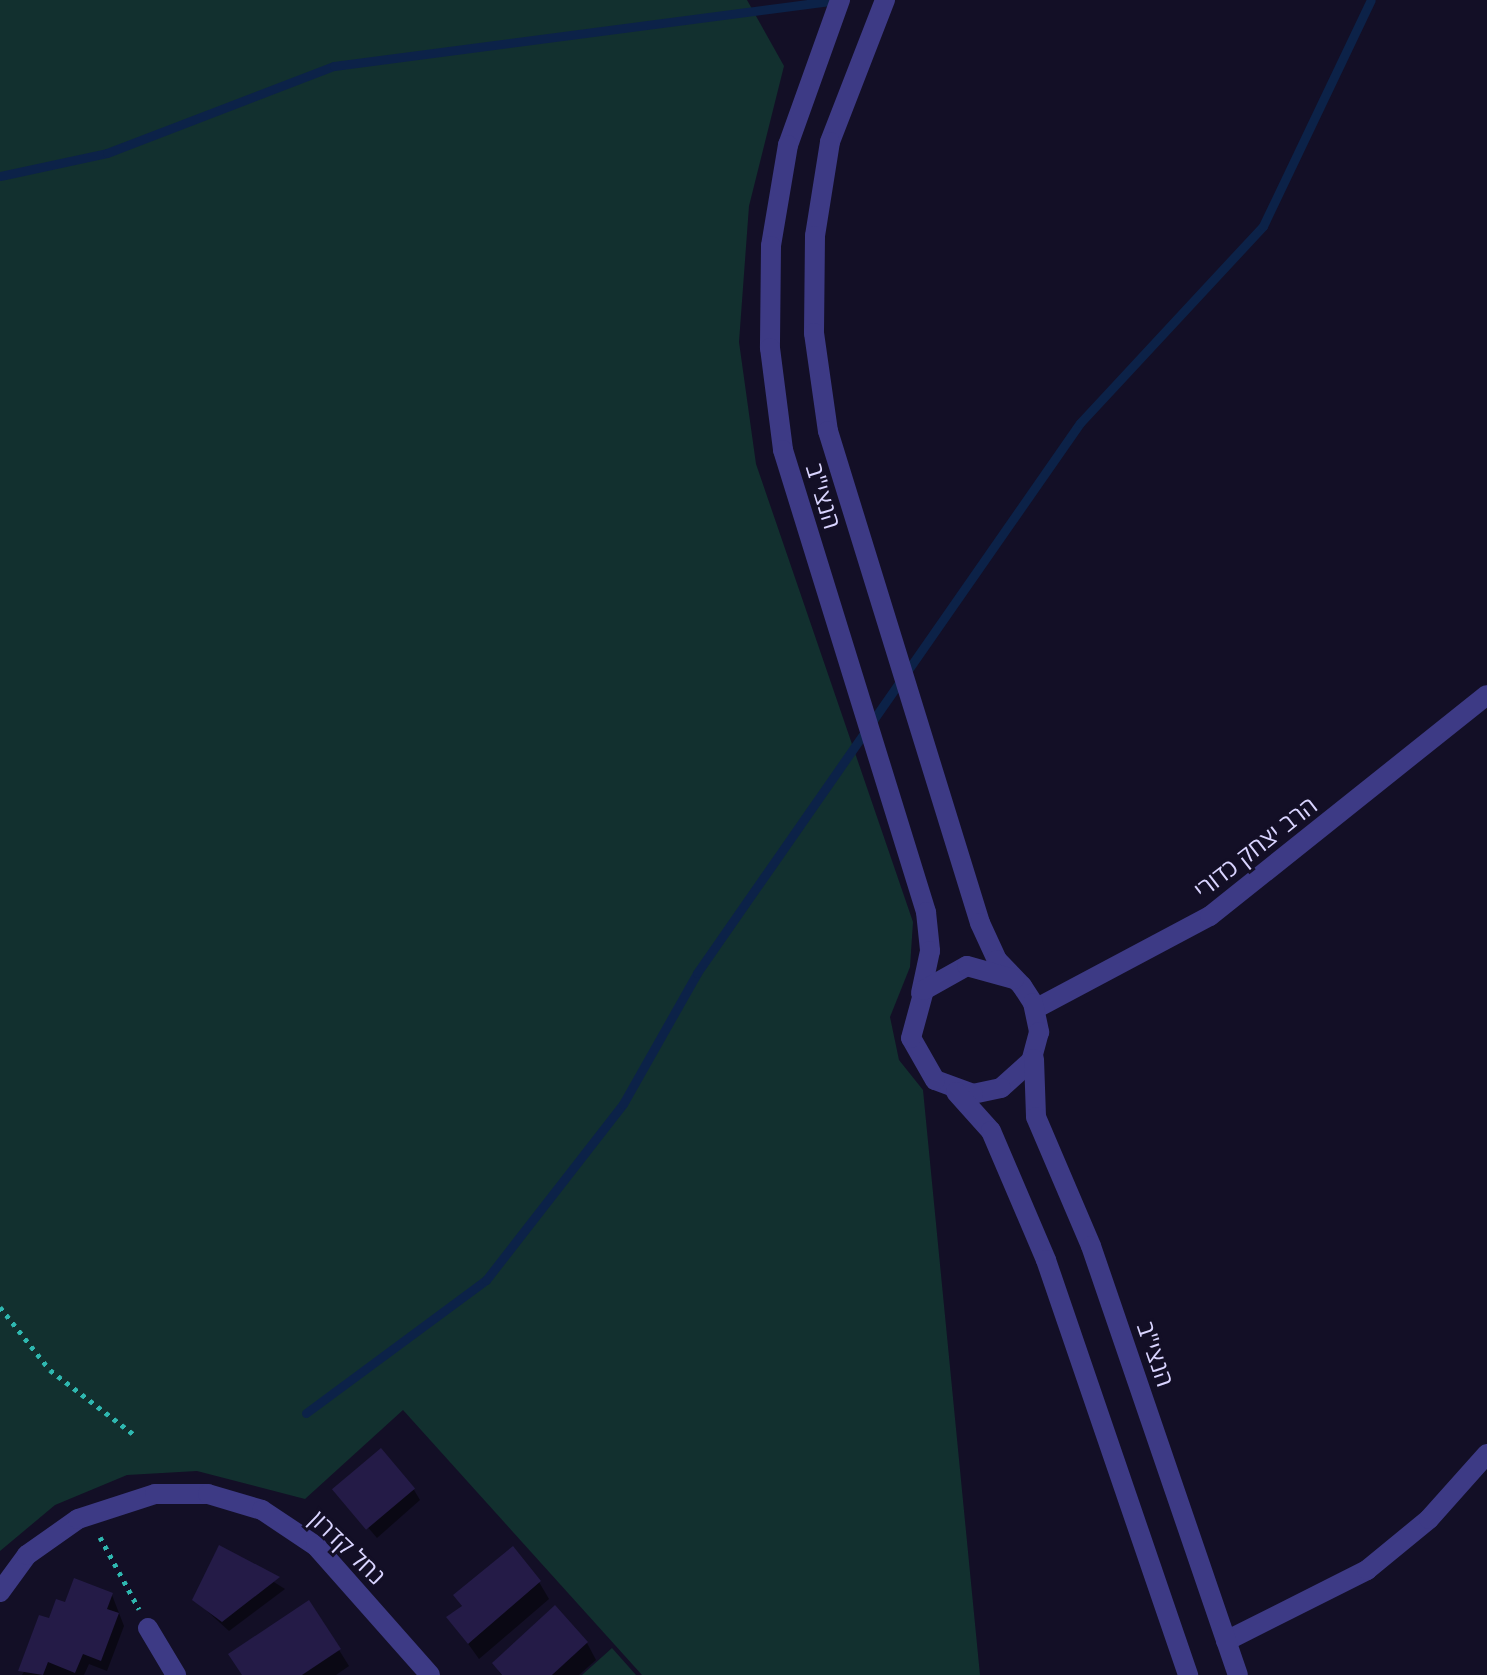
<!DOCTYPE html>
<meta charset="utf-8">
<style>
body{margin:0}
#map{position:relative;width:1487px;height:1675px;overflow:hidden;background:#130f26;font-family:"Open Sans","Noto Sans Hebrew",sans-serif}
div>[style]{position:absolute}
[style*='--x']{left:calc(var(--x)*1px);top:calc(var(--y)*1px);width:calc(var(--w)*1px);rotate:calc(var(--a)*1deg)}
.green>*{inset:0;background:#12302f}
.shadow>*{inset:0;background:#0007}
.stream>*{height:9px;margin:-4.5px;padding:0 4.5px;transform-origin:4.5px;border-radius:4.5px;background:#0c2248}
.building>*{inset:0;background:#241b47;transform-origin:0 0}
.path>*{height:5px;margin-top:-2.5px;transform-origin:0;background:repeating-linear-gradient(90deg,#2fb8b0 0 4px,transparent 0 10px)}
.minor>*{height:20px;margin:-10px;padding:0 10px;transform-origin:10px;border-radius:10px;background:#3d3a85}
.tertiary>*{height:20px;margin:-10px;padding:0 10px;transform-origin:10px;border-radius:10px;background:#3d3a85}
span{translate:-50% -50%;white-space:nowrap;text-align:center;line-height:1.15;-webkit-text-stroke:6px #130f26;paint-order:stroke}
.street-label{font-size:24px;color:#d9d4ff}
</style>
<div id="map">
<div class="green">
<i style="clip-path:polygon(0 0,747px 0,784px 66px,749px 206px,739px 342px,756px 464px,913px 922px,910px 967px,890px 1017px,899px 1060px,923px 1090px,980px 1675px,642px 1675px,403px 1410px,305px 1499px,197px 1471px,127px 1475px,55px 1505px,0 1551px)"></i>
<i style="clip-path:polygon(612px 1648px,636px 1675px,582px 1675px)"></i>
</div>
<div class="shadow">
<i style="clip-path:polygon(336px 1490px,414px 1490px,420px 1500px,377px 1538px)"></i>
<i style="clip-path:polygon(220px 1548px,285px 1589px,229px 1631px,195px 1600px)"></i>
<i style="clip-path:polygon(539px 1582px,549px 1599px,479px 1659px,449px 1617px,463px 1608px,456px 1595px)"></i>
<i style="clip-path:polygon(112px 1595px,124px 1626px,107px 1671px,89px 1664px,84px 1675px,22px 1675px,66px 1605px)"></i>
<i style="clip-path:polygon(587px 1643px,596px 1660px,579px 1675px,501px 1675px,494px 1663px)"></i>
<i style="clip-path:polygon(339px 1650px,349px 1666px,336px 1675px,243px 1675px)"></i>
</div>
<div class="stream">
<i style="--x:0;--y:176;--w:109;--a:-12.1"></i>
<i style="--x:107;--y:153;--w:243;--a:-21"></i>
<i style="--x:334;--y:66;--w:508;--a:-7.46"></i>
<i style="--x:306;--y:1413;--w:224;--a:-36.5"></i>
<i style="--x:486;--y:1280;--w:223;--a:-52.1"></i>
<i style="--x:623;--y:1104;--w:150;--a:-60.5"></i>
<i style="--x:697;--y:973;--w:670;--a:-55.15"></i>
<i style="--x:1080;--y:423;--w:269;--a:-47.1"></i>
<i style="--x:1263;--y:226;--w:250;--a:-64.5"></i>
</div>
<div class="building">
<i style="left:381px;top:1448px;width:53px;height:64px;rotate:50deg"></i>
<i style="clip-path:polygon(219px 1545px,280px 1577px,222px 1622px,192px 1600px)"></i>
<i style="clip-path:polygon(513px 1546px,541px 1581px,468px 1644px,446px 1617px,462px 1606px,453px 1595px)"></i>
<i style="clip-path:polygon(74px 1578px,113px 1593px,107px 1609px,119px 1613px,101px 1661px,83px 1654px,75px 1673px,48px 1662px,43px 1675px,18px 1671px,39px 1615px,49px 1618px,56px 1599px,65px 1602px)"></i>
<i style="clip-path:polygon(309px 1600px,341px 1649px,302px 1675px,242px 1675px,228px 1654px)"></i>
<i style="clip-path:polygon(555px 1605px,588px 1642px,552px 1675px,502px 1675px,492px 1663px)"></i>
</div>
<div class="path">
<i style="--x:0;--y:1307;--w:80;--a:51.6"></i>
<i style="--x:50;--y:1370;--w:105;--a:37.6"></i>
<i style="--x:100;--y:1537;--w:82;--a:61.6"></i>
</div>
<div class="minor">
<i style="--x:1035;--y:1009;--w:198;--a:-28"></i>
<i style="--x:1210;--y:916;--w:354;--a:-38.6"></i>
<i style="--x:0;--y:1592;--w:46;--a:-53.9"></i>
<i style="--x:27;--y:1555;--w:62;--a:-35.2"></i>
<i style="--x:78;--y:1519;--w:81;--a:-18"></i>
<i style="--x:155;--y:1494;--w:53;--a:0"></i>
<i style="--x:208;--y:1494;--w:56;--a:16.5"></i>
<i style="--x:262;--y:1510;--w:65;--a:33.7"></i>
<i style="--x:316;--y:1546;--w:172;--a:48.5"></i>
<i style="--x:148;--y:1628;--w:55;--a:59.2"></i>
<i style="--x:1226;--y:1641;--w:158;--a:-26.7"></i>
<i style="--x:1367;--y:1570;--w:80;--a:-39.4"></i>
<i style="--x:1429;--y:1519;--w:87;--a:-48.3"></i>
</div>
<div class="tertiary">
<i style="--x:840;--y:0;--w:154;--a:109.7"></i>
<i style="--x:788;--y:145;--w:102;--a:99.6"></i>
<i style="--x:771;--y:246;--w:102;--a:90.6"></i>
<i style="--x:770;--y:348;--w:103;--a:82.7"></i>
<i style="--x:783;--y:450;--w:484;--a:72.8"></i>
<i style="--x:926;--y:912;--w:39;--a:84"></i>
<i style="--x:930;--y:951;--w:43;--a:102.1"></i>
<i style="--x:885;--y:0;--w:152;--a:111.2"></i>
<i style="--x:830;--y:142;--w:95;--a:99.1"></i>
<i style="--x:815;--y:236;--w:97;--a:90.6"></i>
<i style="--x:814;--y:333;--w:99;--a:81.9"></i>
<i style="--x:828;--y:431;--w:515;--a:72.83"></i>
<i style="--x:980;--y:923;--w:41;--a:65.3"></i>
<i style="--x:997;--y:960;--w:36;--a:46"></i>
<i style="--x:1022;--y:986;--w:20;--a:57"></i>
<i style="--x:1033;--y:1003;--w:30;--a:78"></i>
<i style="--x:1039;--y:1032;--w:30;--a:105"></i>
<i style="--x:1031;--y:1061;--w:40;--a:138"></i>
<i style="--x:1001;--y:1088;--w:29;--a:168"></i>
<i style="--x:973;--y:1094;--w:40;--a:-159.8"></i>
<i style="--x:935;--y:1080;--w:48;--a:-119.7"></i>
<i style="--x:911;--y:1038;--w:50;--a:-74.8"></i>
<i style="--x:924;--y:990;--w:49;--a:-29.2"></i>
<i style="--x:967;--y:966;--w:49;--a:15.5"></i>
<i style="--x:1034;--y:1059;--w:58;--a:88"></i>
<i style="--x:1036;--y:1117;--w:140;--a:66.9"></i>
<i style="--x:1091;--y:1246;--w:453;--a:71.1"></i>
<i style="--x:956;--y:1092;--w:52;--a:48.1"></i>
<i style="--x:991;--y:1131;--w:140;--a:66.9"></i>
<i style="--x:1046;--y:1260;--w:439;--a:71.1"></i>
</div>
<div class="street-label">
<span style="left:824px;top:496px;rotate:73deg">הנצי"ב</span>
<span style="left:1255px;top:847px;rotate:-38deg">הרב יצחק כדורי</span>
<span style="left:1156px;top:1354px;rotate:71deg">הנצי"ב</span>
<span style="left:348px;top:1547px;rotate:44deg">נחל קדרון</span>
</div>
</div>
